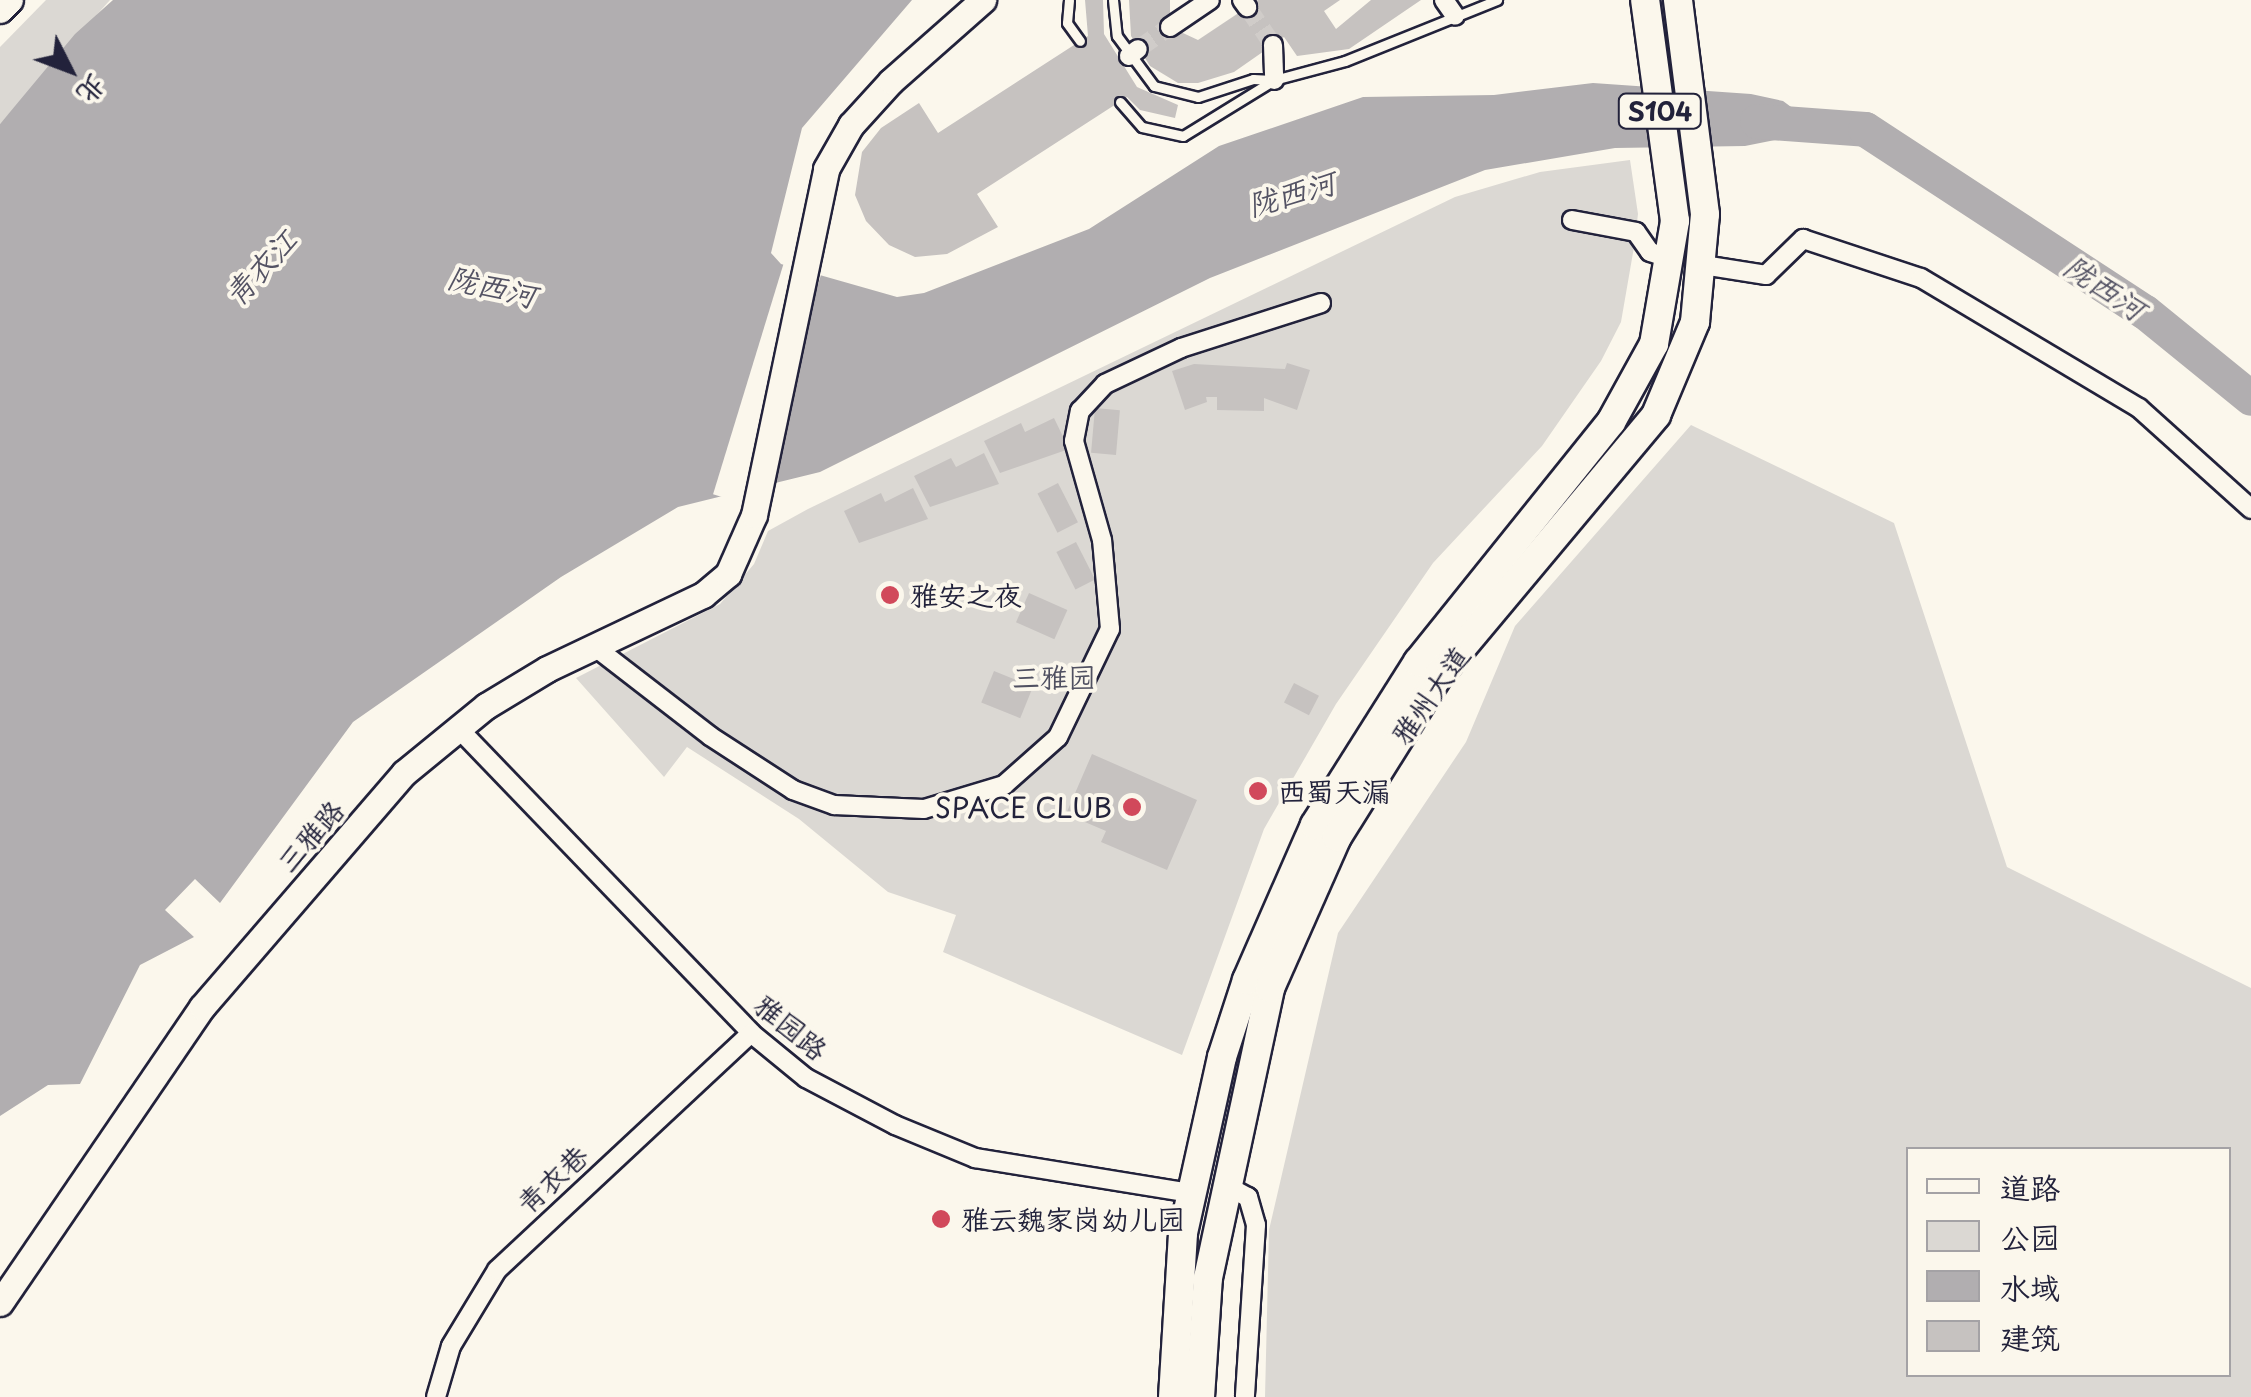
<!DOCTYPE html>
<meta charset="utf-8">
<style>
body{margin:0}
#map{position:relative;width:2251px;height:1397px;overflow:hidden;background:#fbf7ec;font-family:"Playpen Sans","LXGW WenKai TC",sans-serif}
div>[style]{position:absolute}
[style*='--x']{left:calc(var(--x)*1px);top:calc(var(--y)*1px);width:calc(var(--w)*1px);rotate:calc(var(--a)*1deg)}
.green>*{inset:0;background:#dbd8d3}
.water>*{inset:0;background:#b1aeb0}
.pier>*{inset:0;background:#fbf7ec;transform-origin:0 0}
.river>*{height:35px;margin:-17.5px;padding:0 17.5px;transform-origin:17.5px;border-radius:17.5px;background:#b1aeb0}
.building>*{inset:0;background:#c6c2c0;transform-origin:0 0}
.street-tunnel>*{height:18px;margin-top:-9px;transform-origin:0;background:repeating-linear-gradient(90deg,#d0ccc9 0 18px,transparent 0 27px)}
.roads{filter:drop-shadow(2px 0 #22223b) drop-shadow(-2px 0 #22223b) drop-shadow(0 2px #22223b) drop-shadow(0 -2px #22223b)}
.lane>*{height:9px;margin:-4.5px;padding:0 4.5px;transform-origin:4.5px;border-radius:4.5px;background:#fbf7ec}
.street>*{height:18px;margin:-9px;padding:0 9px;transform-origin:9px;border-radius:9px;background:#fbf7ec}
.secondary>*{height:25px;margin:-12.5px;padding:0 12.5px;transform-origin:12.5px;border-radius:12.5px;background:#fbf7ec}
.primary>*{height:28px;margin:-14px;padding:0 14px;transform-origin:14px;border-radius:14px;background:#fbf7ec}
.dots>*{width:28px;height:28px;translate:-50% -50%;box-sizing:border-box;border:5px solid #fbf7ec;border-radius:50%}
span{translate:-50% -50%;white-space:nowrap;text-align:center;line-height:1.15;-webkit-text-stroke:8px #fbf7ec;paint-order:stroke}
.shield-label span{padding:2px 8px;background:#fbf7ec;border:2px solid;border-radius:8px;-webkit-text-stroke-width:0}
.shield-label{font-size:25px;color:#22223b;font-weight:700}
.poi-label{font-size:28px;color:#22223b}
.left{translate:0 -50%;text-align:left}
.right{translate:-100% -50%;text-align:right}
.park-label{font-size:28px;color:#505061}
.street-label{font-size:28px;color:#22223b}
.water-label{font-size:30px;color:#545364;font-style:italic}
.legend{position:absolute;left:1906px;top:1147px;width:325px;height:230px;box-sizing:border-box;background:#fbf7ec;border:2px solid #a4a2a5;margin:0;padding:12px 18px;list-style:none;font-size:30px;color:#22223b}
.legend li{display:flex;align-items:center;gap:20px;height:50px}
.legend b{width:50px;border:2px solid #a4a2a5}
.north{position:absolute;left:20px;top:20px;width:100px;height:100px;-webkit-text-stroke:8px #fbf7ec;paint-order:stroke;rotate:132deg;font-size:28px;font-weight:700;line-height:40px;text-align:center;color:#22223b}
.north::after{content:'';display:block;margin:auto;width:35px;height:45px;background:#22223b;clip-path:polygon(50% 0,100% 100%,50% 72%,0 100%)}
</style>
<div id="map">
<div class="green">
<i style="clip-path:polygon(46px 0,110px 0,0 124px,0 47px)"></i>
<i style="clip-path:polygon(1630px 160px,1638px 214px,1634px 247px,1621px 322px,1601px 361px,1542px 446px,1433px 563px,1336px 704px,1264px 829px,1182px 1055px,943px 952px,956px 915px,888px 892px,799px 819px,687px 747px,664px 777px,576px 678px,720px 604px,754px 564px,768px 531px,808px 509px,1455px 197px,1540px 172px)"></i>
<i style="clip-path:polygon(evenodd,1691px 425px,1894px 523px,2007px 867px,2251px 988px,2251px 1397px,1265px 1397px,1269px 1230px,1338px 933px,1466px 742px,1515px 626px,1691px 425px,1908px 1150px,2228px 1150px,2228px 1374px,1908px 1374px,1908px 1150px)"></i>
</div>
<div class="water">
<i style="clip-path:polygon(113px 0,912px 0,802px 128px,771px 253px,781px 264px,897px 297px,924px 293px,1089px 229px,1219px 146px,1363px 97px,1494px 95px,1593px 83px,1751px 94px,1783px 101px,1810px 121px,1780px 139px,1745px 146px,1615px 148px,1485px 170px,1210px 278px,820px 472px,678px 507px,561px 577px,353px 722px,220px 903px,195px 879px,165px 910px,194px 937px,140px 965px,80px 1084px,48px 1085px,0 1116px,0 124px,75px 34px)"></i>
</div>
<div class="pier">
<i style="left:785px;top:259px;width:39px;height:246px;rotate:17deg"></i>
</div>
<div class="river">
<i style="--x:1757;--y:121;--w:108;--a:4.2"></i>
<i style="--x:1865;--y:129;--w:334;--a:33.2"></i>
<i style="--x:2145;--y:312;--w:136;--a:39.1"></i>
</div>
<div class="building">
<i style="clip-path:polygon(1085px 0,1103px 0,1104px 34px,1137px 87px,1178px 105px,1175px 118px,1140px 110px,1127px 97px,977px 194px,998px 227px,947px 254px,915px 257px,889px 245px,866px 221px,855px 195px,862px 152px,881px 128px,919px 103px,938px 133px,1088px 36px)"></i>
<i style="clip-path:polygon(1129px 0,1170px 0,1170px 27px,1198px 40px,1258px 0,1340px 0,1324px 11px,1336px 29px,1371px 0,1421px 0,1349px 49px,1297px 56px,1284px 37px,1234px 72px,1198px 83px,1178px 83px,1150px 66px,1131px 36px)"></i>
<i style="clip-path:polygon(1287px 363px,1310px 370px,1297px 410px,1264px 398px,1264px 411px,1217px 410px,1217px 397px,1206px 397px,1207px 402px,1185px 410px,1172px 371px,1194px 364px,1285px 369px)"></i>
<i style="left:1095px;top:408px;width:25px;height:45px;rotate:5deg"></i>
<i style="clip-path:polygon(1054px 418px,1069px 449px,1000px 473px,984px 441px,1021px 423px,1025px 432px)"></i>
<i style="clip-path:polygon(984px 453px,999px 484px,930px 507px,914px 476px,951px 458px,956px 467px)"></i>
<i style="left:1058px;top:483px;width:44px;height:23px;rotate:63deg"></i>
<i style="clip-path:polygon(913px 488px,928px 519px,859px 543px,844px 511px,881px 493px,885px 502px)"></i>
<i style="left:1076px;top:542px;width:42px;height:22px;rotate:63deg"></i>
<i style="left:1029px;top:593px;width:42px;height:32px;rotate:24deg"></i>
<i style="left:994px;top:671px;width:42px;height:34px;rotate:22deg"></i>
<i style="left:1294px;top:683px;width:28px;height:22px;rotate:27deg"></i>
<i style="clip-path:polygon(1092px 754px,1197px 800px,1167px 870px,1101px 842px,1106px 831px,1066px 814px)"></i>
</div>
<div class="street-tunnel">
<i style="--x:1247;--y:7;--w:46;--a:55.6"></i>
<i style="--x:1138;--y:49;--w:39;--a:-35"></i>
</div>
<div class="roads">
<div class="lane">
<i style="--x:1069;--y:0;--w:23;--a:95"></i>
<i style="--x:1067;--y:23;--w:22;--a:54"></i>
<i style="--x:1113;--y:0;--w:36;--a:84"></i>
<i style="--x:1117;--y:36;--w:62;--a:53.5"></i>
<i style="--x:1154;--y:86;--w:45;--a:14"></i>
<i style="--x:1198;--y:97;--w:58;--a:-18.1"></i>
<i style="--x:1253;--y:79;--w:19;--a:3"></i>
<i style="--x:1120;--y:102;--w:33;--a:49"></i>
<i style="--x:1142;--y:127;--w:42;--a:12.4"></i>
<i style="--x:1183;--y:136;--w:107;--a:-31.6"></i>
<i style="--x:1274;--y:80;--w:73;--a:-15"></i>
<i style="--x:1345;--y:61;--w:164;--a:-21.9"></i>
</div>
<div class="street">
<i style="--x:1242;--y:0;--w:9;--a:54"></i>
<i style="--x:1444;--y:0;--w:19;--a:55"></i>
<i style="--x:1170;--y:27;--w:48;--a:-34"></i>
<i style="--x:1273;--y:45;--w:35;--a:88"></i>
<i style="--x:1129;--y:56;--w:11;--a:-38"></i>
<i style="--x:1572;--y:220;--w:65;--a:10.6"></i>
<i style="--x:1636;--y:232;--w:24;--a:55"></i>
<i style="--x:1650;--y:252;--w:20;--a:18"></i>
<i style="--x:1703;--y:265;--w:64;--a:9"></i>
<i style="--x:1766;--y:275;--w:52;--a:-44.2"></i>
<i style="--x:1803;--y:239;--w:124;--a:18.3"></i>
<i style="--x:1921;--y:278;--w:254;--a:30.8"></i>
<i style="--x:2139;--y:408;--w:151;--a:42"></i>
<i style="--x:595;--y:647;--w:145;--a:37.7"></i>
<i style="--x:710;--y:736;--w:99;--a:33"></i>
<i style="--x:793;--y:790;--w:44;--a:20.1"></i>
<i style="--x:834;--y:805;--w:90;--a:2.5"></i>
<i style="--x:924;--y:809;--w:84;--a:-16.7"></i>
<i style="--x:1004;--y:785;--w:72;--a:-41.6"></i>
<i style="--x:1058;--y:737;--w:120;--a:-64.3"></i>
<i style="--x:1110;--y:629;--w:89;--a:-95.1"></i>
<i style="--x:1102;--y:540;--w:103;--a:-105.8"></i>
<i style="--x:1074;--y:441;--w:31;--a:-79"></i>
<i style="--x:1080;--y:411;--w:37;--a:-47"></i>
<i style="--x:1105;--y:384;--w:84;--a:-25.3"></i>
<i style="--x:1181;--y:348;--w:147;--a:-17.8"></i>
<i style="--x:458;--y:728;--w:423;--a:46.1"></i>
<i style="--x:751;--y:1033;--w:71;--a:39.3"></i>
<i style="--x:806;--y:1078;--w:101;--a:27.8"></i>
<i style="--x:895;--y:1125;--w:87;--a:22.4"></i>
<i style="--x:975;--y:1158;--w:219;--a:9.2"></i>
<i style="--x:1225;--y:1185;--w:26;--a:28"></i>
<i style="--x:1248;--y:1197;--w:29;--a:74"></i>
<i style="--x:1256;--y:1225;--w:172;--a:93.7"></i>
<i style="--x:436;--y:1397;--w:53;--a:-73.6"></i>
<i style="--x:451;--y:1346;--w:89;--a:-58.8"></i>
<i style="--x:497;--y:1270;--w:347;--a:-43"></i>
</div>
<div class="secondary">
<i style="--x:0;--y:10;--w:14;--a:-45"></i>
<i style="--x:0;--y:1303;--w:358;--a:-55.7"></i>
<i style="--x:202;--y:1007;--w:309;--a:-49.2"></i>
<i style="--x:404;--y:773;--w:106;--a:-39.3"></i>
<i style="--x:486;--y:706;--w:71;--a:-31.2"></i>
<i style="--x:547;--y:669;--w:173;--a:-25.4"></i>
<i style="--x:703;--y:595;--w:33;--a:-40"></i>
<i style="--x:728;--y:574;--w:64;--a:-66.2"></i>
<i style="--x:754;--y:515;--w:353;--a:-78.2"></i>
<i style="--x:826;--y:169;--w:51;--a:-60.4"></i>
<i style="--x:851;--y:125;--w:59;--a:-47.7"></i>
<i style="--x:891;--y:81;--w:123;--a:-41.4"></i>
</div>
<div class="primary">
<i style="--x:1173;--y:1397;--w:164;--a:-86.5"></i>
<i style="--x:1183;--y:1233;--w:180;--a:-77.5"></i>
<i style="--x:1222;--y:1057;--w:81;--a:-72"></i>
<i style="--x:1247;--y:980;--w:169;--a:-66.3"></i>
<i style="--x:1315;--y:825;--w:193;--a:-57.7"></i>
<i style="--x:1418;--y:662;--w:308;--a:-51.2"></i>
<i style="--x:1611;--y:422;--w:89;--a:-61.1"></i>
<i style="--x:1654;--y:344;--w:125;--a:-80.3"></i>
<i style="--x:1675;--y:221;--w:223;--a:-97.7"></i>
<i style="--x:1200;--y:1397;--w:119;--a:-86.2"></i>
<i style="--x:1208;--y:1278;--w:297;--a:-77.9"></i>
<i style="--x:1270;--y:988;--w:165;--a:-66.1"></i>
<i style="--x:1337;--y:837;--w:190;--a:-57.9"></i>
<i style="--x:1438;--y:676;--w:340;--a:-50.1"></i>
<i style="--x:1656;--y:415;--w:101;--a:-67.2"></i>
<i style="--x:1695;--y:322;--w:108;--a:-84.7"></i>
<i style="--x:1705;--y:214;--w:216;--a:-97.2"></i>
</div>
</div>
<div class="dots">
<i style="left:890px;top:595px;background:#d1495b"></i>
<i style="left:1258px;top:791px;background:#d1495b"></i>
<i style="left:1132px;top:807px;background:#d1495b"></i>
<i style="left:941px;top:1219px;background:#d1495b"></i>
</div>
<div class="shield-label">
<span style="left:1660px;top:111px">S104</span>
</div>
<div class="poi-label">
<span class="left" style="left:910px;top:595px">雅安之夜</span>
<span class="left" style="left:1278px;top:791px">西蜀天漏</span>
<span class="right" style="left:1112px;top:807px">SPACE CLUB</span>
<span class="left" style="left:961px;top:1219px">雅云魏家岗幼儿园</span>
</div>
<div class="park-label">
<span style="left:1054px;top:677px">三雅园</span>
</div>
<div class="street-label">
<span style="left:1430px;top:695px;rotate:-55deg">雅州大道</span>
<span style="left:310px;top:836px;rotate:-49deg">三雅路</span>
<span style="left:791px;top:1027px;rotate:39deg">雅园路</span>
<span style="left:552px;top:1179px;rotate:-43deg">青衣巷</span>
</div>
<div class="water-label">
<span style="left:1291px;top:193px;rotate:-16deg">陇西河</span>
<span style="left:260px;top:267px;rotate:-47deg">青衣江</span>
<span style="left:492px;top:286px;rotate:13deg">陇西河</span>
<span style="left:2105px;top:287px;rotate:34deg">陇西河</span>
</div>
<ul class="legend">
<li><b style="height:12px;background:#fbf7ec"></b>道路</li>
<li><b style="height:28px;background:#dbd8d3"></b>公园</li>
<li><b style="height:28px;background:#b1aeb0"></b>水域</li>
<li><b style="height:28px;background:#c6c2c0"></b>建筑</li>
</ul>
<div class="north">北</div>
</div>
